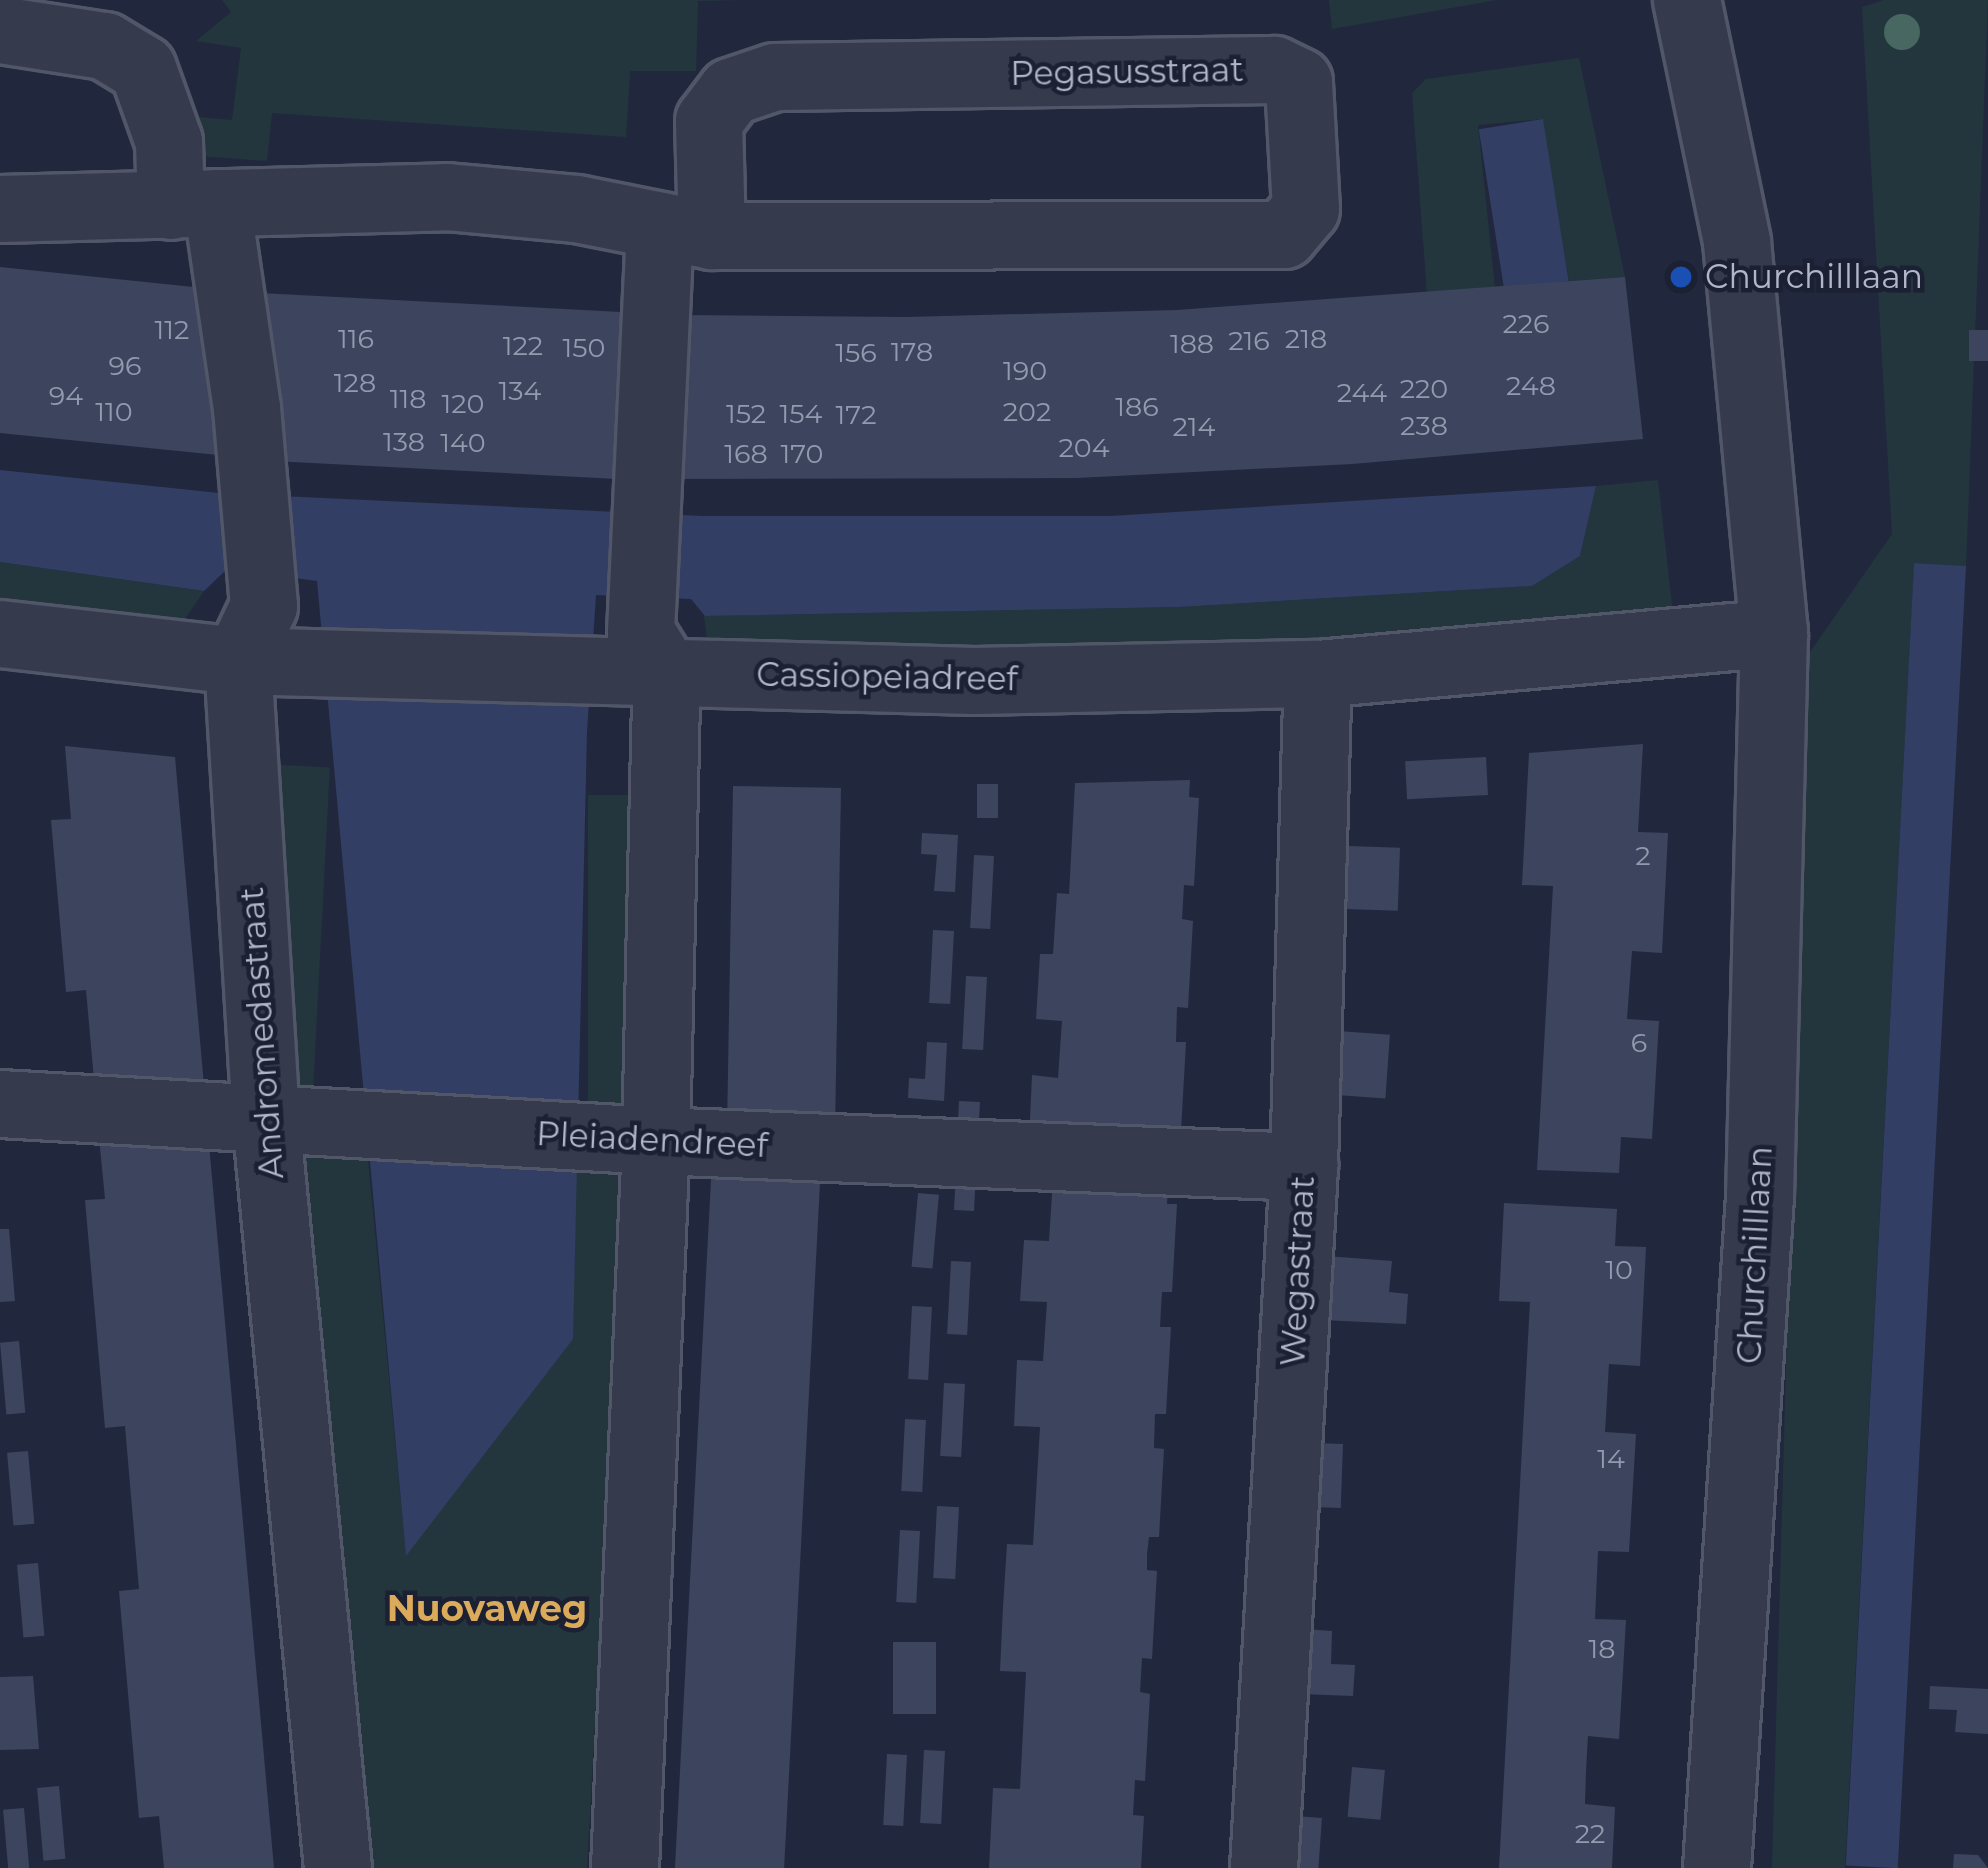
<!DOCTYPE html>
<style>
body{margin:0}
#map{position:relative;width:1988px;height:1868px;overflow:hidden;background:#21283d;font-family:Montserrat,sans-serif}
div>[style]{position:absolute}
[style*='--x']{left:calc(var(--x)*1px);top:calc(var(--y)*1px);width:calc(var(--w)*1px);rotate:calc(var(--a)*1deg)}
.green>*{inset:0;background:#23363e;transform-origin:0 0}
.water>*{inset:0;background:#323e64;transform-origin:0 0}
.building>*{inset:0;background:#3d445e;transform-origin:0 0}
.roads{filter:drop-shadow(3px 0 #515668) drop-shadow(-3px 0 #515668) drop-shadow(0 3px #515668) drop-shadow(0 -3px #515668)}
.minor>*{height:66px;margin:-33px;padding:0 33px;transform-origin:33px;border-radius:33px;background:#353b4d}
.trees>*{width:36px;height:36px;margin:-18px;border-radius:50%;background:#476760}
.dots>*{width:33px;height:33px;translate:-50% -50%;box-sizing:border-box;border:6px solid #1b2032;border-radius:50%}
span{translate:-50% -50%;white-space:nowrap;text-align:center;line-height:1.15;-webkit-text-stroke:9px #1b2032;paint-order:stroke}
.number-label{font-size:27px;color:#949aae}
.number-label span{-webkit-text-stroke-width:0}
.street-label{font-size:33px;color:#b1b6c9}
.poi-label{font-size:33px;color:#b1b6c9}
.left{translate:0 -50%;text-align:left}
.neighbourhood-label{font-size:36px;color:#dbaa5a;font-weight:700}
</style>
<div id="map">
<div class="green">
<i style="clip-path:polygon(222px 0,745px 0,698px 1px,696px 71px,630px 71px,626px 137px,272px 113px,267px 161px,200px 156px,186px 116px,232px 120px,241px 48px,196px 41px,231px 12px)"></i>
<i style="clip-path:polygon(1329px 0,1497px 0,1332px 29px)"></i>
<i style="clip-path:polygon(1884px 0,1988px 0,1966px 566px,1914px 570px,1845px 1868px,1772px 1868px,1806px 658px,1892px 534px,1862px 7px)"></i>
<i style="clip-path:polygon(1579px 58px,1625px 277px,1569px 281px,1542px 119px,1478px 125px,1495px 288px,1427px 294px,1412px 93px,1426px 79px)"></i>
<i style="clip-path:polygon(1658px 480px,1673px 614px,1348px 641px,902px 653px,709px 652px,704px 616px,1179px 607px,1532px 586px,1580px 556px,1596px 486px)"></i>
<i style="clip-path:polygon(0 562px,204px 591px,183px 622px,0 605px)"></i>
<i style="left:264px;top:764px;width:66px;height:327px;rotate:3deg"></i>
<i style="left:588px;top:795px;width:47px;height:319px"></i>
<i style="clip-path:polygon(296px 1144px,367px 1149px,406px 1555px,578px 1155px,626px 1162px,587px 1868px,361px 1868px)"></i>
</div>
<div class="water">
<i style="left:1543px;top:119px;width:164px;height:65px;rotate:81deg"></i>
<i style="clip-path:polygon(0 470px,219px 493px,702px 516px,1110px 516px,1596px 486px,1580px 556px,1532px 586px,1179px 607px,705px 616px,691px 599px,596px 595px,587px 732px,573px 1339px,406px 1556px,317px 581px,227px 569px,204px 591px,0 562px)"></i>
<i style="left:1966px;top:566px;width:1304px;height:52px;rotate:93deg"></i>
</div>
<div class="building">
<i style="clip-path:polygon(0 267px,213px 289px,228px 456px,0 433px)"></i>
<i style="clip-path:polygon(1625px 277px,1643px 439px,1352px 464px,1077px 478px,670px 479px,680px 315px,907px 317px,1177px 310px)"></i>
<i style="left:260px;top:293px;width:375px;height:167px;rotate:3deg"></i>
<i style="left:1969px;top:330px;width:19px;height:31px"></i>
<i style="clip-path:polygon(1643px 744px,1638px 832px,1668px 833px,1662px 953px,1632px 951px,1627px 1019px,1659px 1021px,1652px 1139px,1621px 1137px,1619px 1173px,1537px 1170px,1553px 886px,1522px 885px,1529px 753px)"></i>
<i style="clip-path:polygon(65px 746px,175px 757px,205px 1097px,95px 1091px,86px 990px,66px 992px,51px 820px,71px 819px)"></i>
<i style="left:1486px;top:757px;width:38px;height:81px;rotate:87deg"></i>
<i style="clip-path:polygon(1190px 780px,1189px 797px,1199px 798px,1194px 886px,1184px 885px,1182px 919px,1193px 921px,1188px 1008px,1177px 1007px,1176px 1042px,1186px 1042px,1181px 1131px,1029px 1142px,1032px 1075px,1058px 1078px,1062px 1021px,1036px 1019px,1040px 954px,1053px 954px,1057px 893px,1069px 894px,1075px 783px)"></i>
<i style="left:977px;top:784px;width:21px;height:34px"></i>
<i style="left:733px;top:786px;width:108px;height:340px;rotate:1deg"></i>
<i style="clip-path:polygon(922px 833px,958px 835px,955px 892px,934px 891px,937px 855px,921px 854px)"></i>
<i style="left:1348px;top:846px;width:52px;height:63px;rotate:2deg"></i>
<i style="left:974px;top:855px;width:20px;height:73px;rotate:3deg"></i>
<i style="left:933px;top:930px;width:21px;height:73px;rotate:3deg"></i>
<i style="left:966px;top:976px;width:21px;height:73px;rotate:3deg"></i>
<i style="left:1338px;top:1031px;width:52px;height:64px;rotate:4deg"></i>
<i style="clip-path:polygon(927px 1042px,947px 1043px,944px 1101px,908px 1098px,909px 1078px,925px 1079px)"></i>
<i style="left:959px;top:1101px;width:21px;height:36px;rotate:3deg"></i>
<i style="clip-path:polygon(98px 1127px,208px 1133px,274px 1868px,164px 1868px,159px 1816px,139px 1818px,119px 1591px,139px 1589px,125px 1426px,105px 1428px,85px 1200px,105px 1199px)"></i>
<i style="left:712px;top:1161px;width:109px;height:708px;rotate:3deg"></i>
<i style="left:956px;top:1172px;width:20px;height:38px;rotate:3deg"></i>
<i style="clip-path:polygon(1053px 1178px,1168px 1184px,1167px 1204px,1177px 1204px,1172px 1292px,1162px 1292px,1161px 1309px,1160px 1327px,1171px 1327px,1166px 1414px,1155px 1414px,1154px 1448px,1164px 1449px,1159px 1537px,1149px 1537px,1147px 1554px,1147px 1570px,1157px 1571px,1152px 1659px,1142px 1658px,1140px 1692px,1150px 1694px,1145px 1781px,1135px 1780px,1133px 1815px,1144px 1816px,1141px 1868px,989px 1868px,993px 1788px,1020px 1789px,1026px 1672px,1000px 1671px,1003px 1607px,1007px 1544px,1033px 1545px,1040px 1427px,1014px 1426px,1017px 1360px,1043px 1361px,1047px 1302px,1020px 1301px,1024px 1240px,1049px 1241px)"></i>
<i style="left:918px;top:1193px;width:21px;height:74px;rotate:5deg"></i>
<i style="clip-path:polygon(1504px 1203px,1617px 1209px,1615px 1246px,1646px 1247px,1640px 1366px,1609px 1364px,1605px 1432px,1636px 1434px,1629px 1552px,1598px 1551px,1595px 1619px,1626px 1620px,1619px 1739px,1588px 1736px,1586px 1771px,1585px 1804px,1615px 1807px,1612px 1868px,1499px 1868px,1530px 1302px,1499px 1301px)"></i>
<i style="clip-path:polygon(0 1229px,9px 1229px,15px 1301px,0 1302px)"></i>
<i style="clip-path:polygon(1326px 1256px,1392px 1261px,1389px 1292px,1408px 1294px,1406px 1324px,1322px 1320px)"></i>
<i style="left:951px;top:1261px;width:20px;height:73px;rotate:3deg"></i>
<i style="left:912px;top:1306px;width:20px;height:73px;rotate:3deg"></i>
<i style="left:19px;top:1341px;width:72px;height:19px;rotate:85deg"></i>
<i style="left:944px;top:1383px;width:21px;height:73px;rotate:3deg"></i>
<i style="left:905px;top:1419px;width:21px;height:72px;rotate:3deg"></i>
<i style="left:1315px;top:1443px;width:28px;height:64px;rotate:2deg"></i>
<i style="left:28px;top:1451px;width:73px;height:21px;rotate:85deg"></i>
<i style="left:937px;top:1506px;width:22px;height:72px;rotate:3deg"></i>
<i style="left:900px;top:1530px;width:20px;height:72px;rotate:3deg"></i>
<i style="left:38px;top:1563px;width:73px;height:21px;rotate:85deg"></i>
<i style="clip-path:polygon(1305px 1629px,1332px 1631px,1331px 1664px,1355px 1665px,1353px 1696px,1301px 1694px)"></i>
<i style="left:893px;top:1642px;width:43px;height:72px"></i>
<i style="clip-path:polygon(33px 1676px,39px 1749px,0 1750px,0 1677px)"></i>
<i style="clip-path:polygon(1930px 1686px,1988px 1689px,1988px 1734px,1955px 1732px,1957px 1710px,1929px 1709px)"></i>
<i style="left:924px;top:1750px;width:21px;height:73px;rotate:3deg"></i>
<i style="left:887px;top:1754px;width:20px;height:71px;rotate:3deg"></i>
<i style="left:1352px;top:1767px;width:33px;height:50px;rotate:5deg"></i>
<i style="left:59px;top:1786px;width:73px;height:22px;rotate:85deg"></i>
<i style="left:24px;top:1808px;width:60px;height:21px;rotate:85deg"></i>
<i style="left:1295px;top:1816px;width:27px;height:52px;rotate:4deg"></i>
<i style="clip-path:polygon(1954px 1854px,1978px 1855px,1988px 1868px,1953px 1868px)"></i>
</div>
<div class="roads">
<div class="minor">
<i style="--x:1687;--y:0;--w:247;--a:78.3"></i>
<i style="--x:1737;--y:242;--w:393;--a:84.6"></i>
<i style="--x:1774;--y:633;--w:563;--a:91.42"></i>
<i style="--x:1760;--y:1196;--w:673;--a:93.66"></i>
<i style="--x:0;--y:30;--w:106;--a:8.7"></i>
<i style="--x:105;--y:46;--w:44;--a:31.2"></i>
<i style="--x:143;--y:69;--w:77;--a:70.4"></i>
<i style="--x:169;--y:142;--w:64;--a:88.2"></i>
<i style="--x:217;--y:203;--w:207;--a:81.7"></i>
<i style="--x:247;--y:408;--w:199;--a:85.1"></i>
<i style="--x:264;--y:606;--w:61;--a:115.3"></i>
<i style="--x:238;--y:661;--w:459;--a:86.5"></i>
<i style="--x:266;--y:1119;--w:752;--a:84.51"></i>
<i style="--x:0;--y:209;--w:447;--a:-1.5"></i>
<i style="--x:447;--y:197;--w:131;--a:5.3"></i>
<i style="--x:577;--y:209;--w:138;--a:11.3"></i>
<i style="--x:712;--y:236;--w:572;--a:-0.1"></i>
<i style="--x:1284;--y:235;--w:34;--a:-50"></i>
<i style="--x:1306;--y:209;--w:127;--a:-93.2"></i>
<i style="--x:1299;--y:82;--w:28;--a:-154"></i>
<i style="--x:1274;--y:70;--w:499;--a:179.2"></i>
<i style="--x:775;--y:77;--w:46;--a:161.2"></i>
<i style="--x:731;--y:92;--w:36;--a:127"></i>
<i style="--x:709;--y:121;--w:115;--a:88.5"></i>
<i style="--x:0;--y:634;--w:240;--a:6.5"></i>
<i style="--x:238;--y:661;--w:737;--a:1.55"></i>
<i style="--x:975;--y:681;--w:343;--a:-1.2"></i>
<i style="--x:1318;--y:674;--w:458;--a:-5.1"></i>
<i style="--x:0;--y:1104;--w:657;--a:3.23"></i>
<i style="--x:656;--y:1141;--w:649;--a:2.3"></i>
<i style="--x:625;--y:1868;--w:728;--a:-87.56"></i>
<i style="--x:656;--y:1141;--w:467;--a:-88.7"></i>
<i style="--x:667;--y:674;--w:49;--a:-121.8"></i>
<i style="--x:641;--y:632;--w:405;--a:-87.3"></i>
<i style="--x:1264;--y:1868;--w:702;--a:-86.73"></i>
<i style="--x:1304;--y:1167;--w:493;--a:-88.4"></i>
</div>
</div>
<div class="trees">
<i style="left:1902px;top:32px"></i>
</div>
<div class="dots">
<i style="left:1681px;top:277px;background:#1a4fb4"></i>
</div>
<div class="number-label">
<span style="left:1526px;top:324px">226</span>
<span style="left:172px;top:330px">112</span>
<span style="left:356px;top:339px">116</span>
<span style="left:1306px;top:339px">218</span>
<span style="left:1249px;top:341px">216</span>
<span style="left:1192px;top:344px">188</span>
<span style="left:523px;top:346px">122</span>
<span style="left:584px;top:348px">150</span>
<span style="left:912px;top:352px">178</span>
<span style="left:856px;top:353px">156</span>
<span style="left:125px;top:366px">96</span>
<span style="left:1025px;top:371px">190</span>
<span style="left:355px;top:383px">128</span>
<span style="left:1531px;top:386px">248</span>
<span style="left:1424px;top:389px">220</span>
<span style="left:520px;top:391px">134</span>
<span style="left:1362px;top:393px">244</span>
<span style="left:66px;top:396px">94</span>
<span style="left:408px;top:399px">118</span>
<span style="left:463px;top:404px">120</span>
<span style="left:1137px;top:407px">186</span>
<span style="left:114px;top:412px">110</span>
<span style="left:1027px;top:412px">202</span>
<span style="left:746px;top:414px">152</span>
<span style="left:801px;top:414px">154</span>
<span style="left:856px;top:415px">172</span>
<span style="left:1424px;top:426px">238</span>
<span style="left:1194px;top:427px">214</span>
<span style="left:404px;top:442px">138</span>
<span style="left:463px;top:443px">140</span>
<span style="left:1084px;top:448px">204</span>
<span style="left:746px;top:454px">168</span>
<span style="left:802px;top:454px">170</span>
<span style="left:1643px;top:856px">2</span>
<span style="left:1639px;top:1043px">6</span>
<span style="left:1619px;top:1270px">10</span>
<span style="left:1611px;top:1459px">14</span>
<span style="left:1602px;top:1649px">18</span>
<span style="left:1590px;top:1834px">22</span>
</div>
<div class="street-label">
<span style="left:1127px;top:72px;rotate:-1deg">Pegasusstraat</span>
<span style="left:887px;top:677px;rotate:1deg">Cassiopeiadreef</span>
<span style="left:262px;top:1033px;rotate:-94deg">Andromedastraat</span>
<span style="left:652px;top:1140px;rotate:3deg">Pleiadendreef</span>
<span style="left:1755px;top:1255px;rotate:-87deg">Churchilllaan</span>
<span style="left:1298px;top:1271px;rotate:-87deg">Wegastraat</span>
</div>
<div class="poi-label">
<span class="left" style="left:1705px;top:277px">Churchilllaan</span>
</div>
<div class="neighbourhood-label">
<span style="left:487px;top:1609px">Nuovaweg</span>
</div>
</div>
